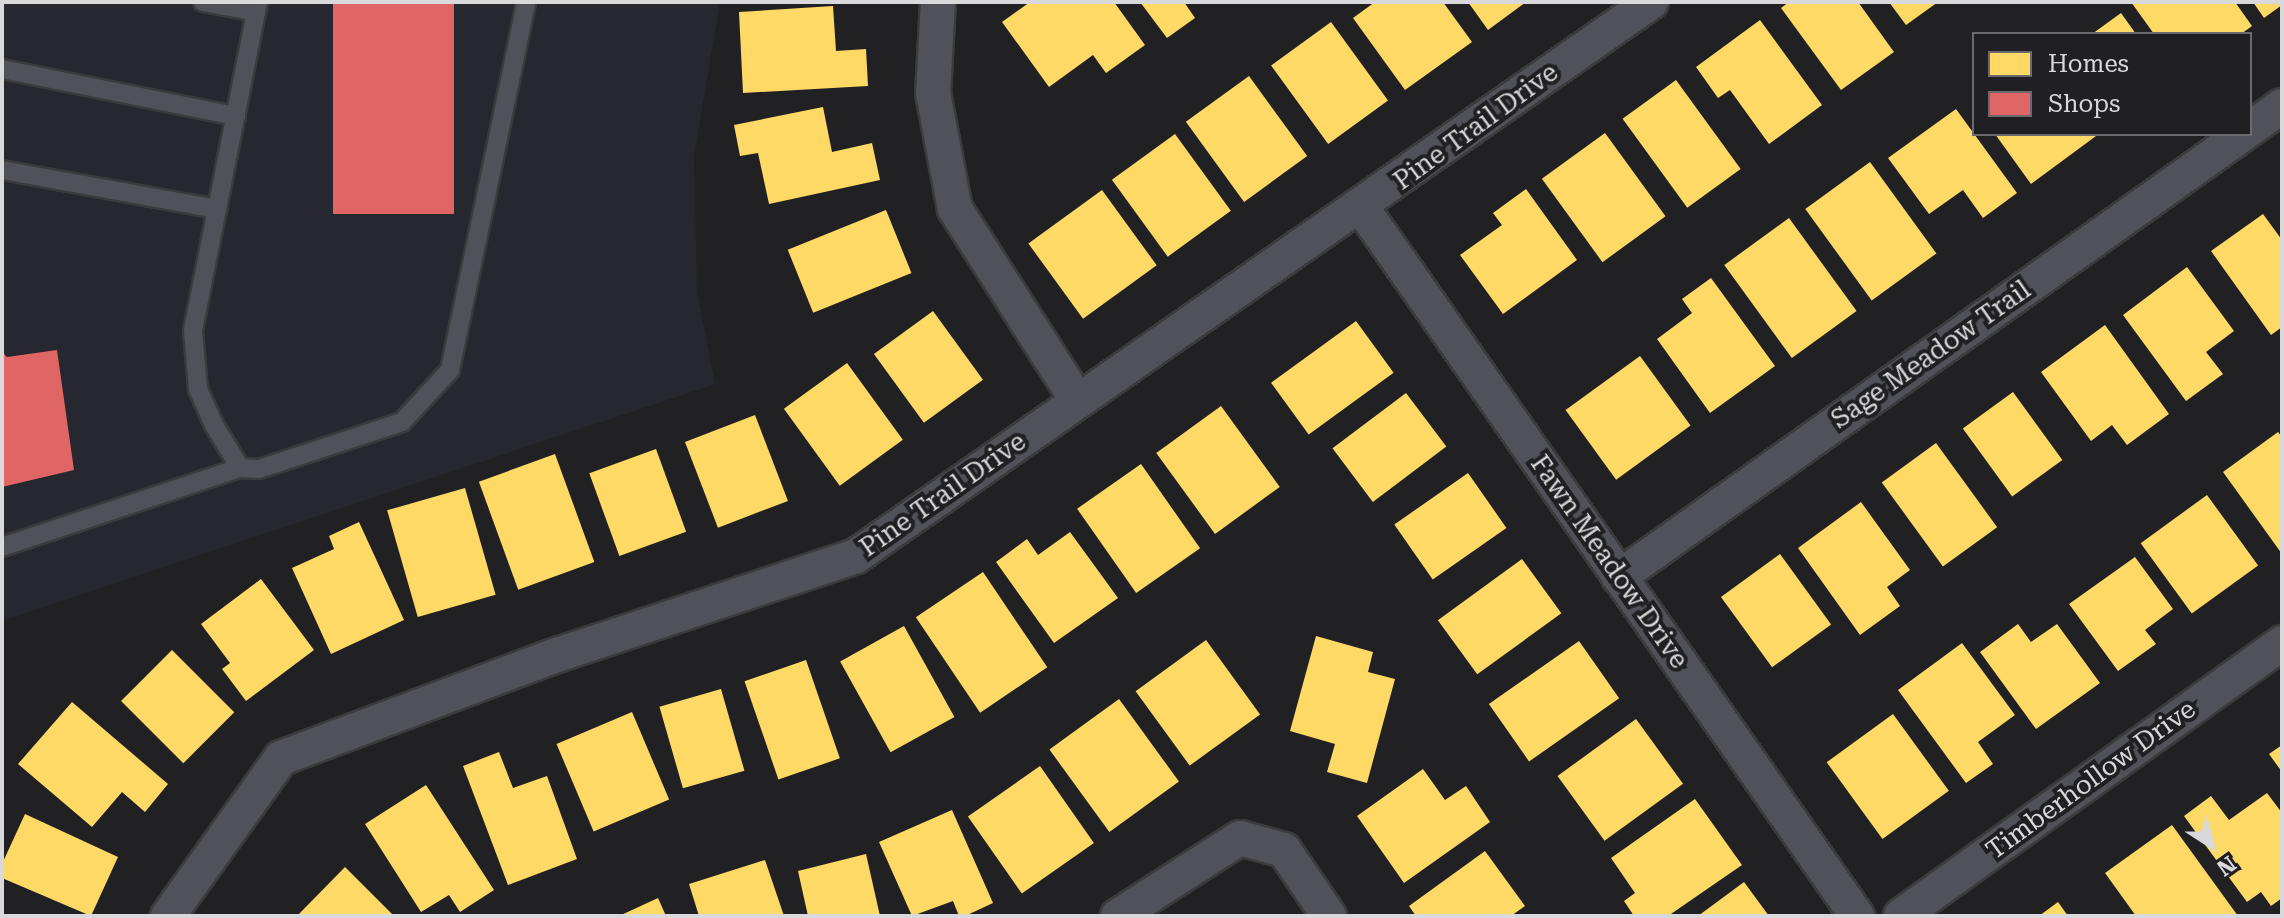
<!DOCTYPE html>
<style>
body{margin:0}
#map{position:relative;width:2284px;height:918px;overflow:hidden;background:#212123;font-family:"Roboto Serif",serif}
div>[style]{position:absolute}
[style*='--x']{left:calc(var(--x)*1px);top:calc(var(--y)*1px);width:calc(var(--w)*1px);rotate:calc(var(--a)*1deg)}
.built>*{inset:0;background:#272730}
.homes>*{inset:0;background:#ffd966;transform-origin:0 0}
.shops>*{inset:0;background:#e06666;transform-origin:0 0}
.roads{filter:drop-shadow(2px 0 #3b3b3d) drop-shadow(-2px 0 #3b3b3d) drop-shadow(0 2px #3b3b3d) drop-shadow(0 -2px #3b3b3d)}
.service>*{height:18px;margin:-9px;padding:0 9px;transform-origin:9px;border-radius:9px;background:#515159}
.minor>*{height:34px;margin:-17px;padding:0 17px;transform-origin:17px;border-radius:17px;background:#515159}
span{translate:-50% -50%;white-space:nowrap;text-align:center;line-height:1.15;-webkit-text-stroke:8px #202024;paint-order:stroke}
.street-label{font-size:26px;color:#d9d9dc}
.frame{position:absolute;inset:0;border:4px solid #d9d9dc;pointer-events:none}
.legend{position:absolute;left:1972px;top:32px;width:280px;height:104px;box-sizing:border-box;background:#202024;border:2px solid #6a6a6e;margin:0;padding:10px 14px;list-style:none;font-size:24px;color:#d9d9dc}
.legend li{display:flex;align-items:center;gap:16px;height:40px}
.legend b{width:40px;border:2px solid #6a6a6e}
.north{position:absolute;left:2172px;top:806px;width:80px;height:80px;-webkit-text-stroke:6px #202024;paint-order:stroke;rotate:144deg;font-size:22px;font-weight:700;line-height:32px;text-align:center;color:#d9d9dc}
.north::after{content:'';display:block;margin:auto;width:28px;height:36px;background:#d9d9dc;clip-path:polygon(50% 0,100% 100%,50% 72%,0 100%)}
</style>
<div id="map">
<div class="built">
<i style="clip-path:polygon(2px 2px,720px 2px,694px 157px,697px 291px,715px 384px,2px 621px)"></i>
</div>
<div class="homes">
<i style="clip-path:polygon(1030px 2px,1114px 2px,1145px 45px,1106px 73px,1093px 55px,1049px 87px,1002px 22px)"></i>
<i style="clip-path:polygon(1140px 2px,1184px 2px,1195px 18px,1167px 38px)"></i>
<i style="clip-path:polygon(1375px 2px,1443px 2px,1472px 42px,1405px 90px,1353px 18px)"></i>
<i style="clip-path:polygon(1468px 2px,1526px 2px,1488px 30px)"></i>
<i style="clip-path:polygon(1789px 2px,1858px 2px,1894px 52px,1841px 90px,1781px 8px)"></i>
<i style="clip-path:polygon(1889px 2px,1938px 2px,1906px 25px)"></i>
<i style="clip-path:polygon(2131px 2px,2235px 2px,2252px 26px,2241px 34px,2154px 34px)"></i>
<i style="clip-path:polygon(2253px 2px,2282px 2px,2282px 5px,2264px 18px)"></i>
<i style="clip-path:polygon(833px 6px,836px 51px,866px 49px,868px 86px,743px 93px,739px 12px)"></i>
<i style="clip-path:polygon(2121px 13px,2136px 34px,2092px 34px)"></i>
<i style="clip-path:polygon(1760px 20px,1822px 105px,1769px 144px,1730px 90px,1718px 98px,1696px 67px)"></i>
<i style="left:1331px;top:22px;width:97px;height:74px;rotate:54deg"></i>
<i style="left:1249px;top:76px;width:99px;height:78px;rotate:54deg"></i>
<i style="left:1676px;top:80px;width:110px;height:66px;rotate:54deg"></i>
<i style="clip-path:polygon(823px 107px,832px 152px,872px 143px,880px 180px,769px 204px,758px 153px,740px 156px,734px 125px)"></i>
<i style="clip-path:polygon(1956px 109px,2017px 193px,1983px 218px,1963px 190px,1929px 214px,1888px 158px)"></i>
<i style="left:1605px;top:133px;width:103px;height:78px;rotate:54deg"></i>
<i style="left:1175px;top:134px;width:95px;height:78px;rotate:54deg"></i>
<i style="clip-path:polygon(1995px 134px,2094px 134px,2096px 136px,2031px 184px)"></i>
<i style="left:1870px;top:162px;width:113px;height:80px;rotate:54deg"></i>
<i style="clip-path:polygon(1526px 189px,1577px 260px,1503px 314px,1460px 255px,1502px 225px,1493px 213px)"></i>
<i style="left:1102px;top:190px;width:93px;height:91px;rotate:54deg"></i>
<i style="left:886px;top:210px;width:68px;height:106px;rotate:68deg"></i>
<i style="clip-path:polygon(2263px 214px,2282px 240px,2282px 327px,2271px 335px,2211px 251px)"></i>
<i style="left:1789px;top:218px;width:115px;height:80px;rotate:54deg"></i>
<i style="clip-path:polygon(2187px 267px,2234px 331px,2206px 352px,2223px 374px,2186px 401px,2123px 315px)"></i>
<i style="clip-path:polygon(1711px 278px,1775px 366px,1710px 413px,1657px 339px,1692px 313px,1682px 299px)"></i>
<i style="left:933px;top:311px;width:85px;height:73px;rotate:54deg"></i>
<i style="left:1356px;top:321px;width:64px;height:105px;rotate:54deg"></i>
<i style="clip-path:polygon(2105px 325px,2169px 414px,2127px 445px,2112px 425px,2091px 441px,2041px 372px)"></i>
<i style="left:1640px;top:356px;width:86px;height:92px;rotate:54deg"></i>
<i style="left:847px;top:363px;width:95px;height:78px;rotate:54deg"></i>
<i style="left:2013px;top:392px;width:84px;height:62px;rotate:54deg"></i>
<i style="left:1406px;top:393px;width:67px;height:92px;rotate:53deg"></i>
<i style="left:1221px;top:406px;width:100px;height:80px;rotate:54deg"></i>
<i style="left:755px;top:415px;width:92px;height:75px;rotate:69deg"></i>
<i style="clip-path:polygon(2278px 432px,2282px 437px,2282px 554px,2223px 472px)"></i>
<i style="left:1936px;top:443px;width:104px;height:67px;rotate:54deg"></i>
<i style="left:656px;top:449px;width:88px;height:71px;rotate:70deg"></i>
<i style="left:555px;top:454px;width:115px;height:81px;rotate:70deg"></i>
<i style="left:1141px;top:464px;width:103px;height:78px;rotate:55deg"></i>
<i style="left:1468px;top:473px;width:67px;height:90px;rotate:55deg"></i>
<i style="left:465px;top:488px;width:111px;height:81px;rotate:74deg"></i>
<i style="left:2207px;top:495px;width:87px;height:82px;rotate:54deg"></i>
<i style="clip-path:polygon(1861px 502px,1910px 570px,1887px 587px,1900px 606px,1860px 635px,1798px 548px)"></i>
<i style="clip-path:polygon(359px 522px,404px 620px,331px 654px,292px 568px,334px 549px,329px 536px)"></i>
<i style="clip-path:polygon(1070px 532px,1118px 598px,1054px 643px,996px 562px,1027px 539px,1038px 555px)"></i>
<i style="left:1780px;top:554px;width:87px;height:73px;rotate:54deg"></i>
<i style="clip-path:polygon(2135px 557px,2173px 609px,2145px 630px,2156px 644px,2118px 671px,2069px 604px)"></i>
<i style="left:1522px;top:559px;width:67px;height:104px;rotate:54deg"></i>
<i style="left:983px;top:572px;width:115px;height:81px;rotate:56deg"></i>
<i style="clip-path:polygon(261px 579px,314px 650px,246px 701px,222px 669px,230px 663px,201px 624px)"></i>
<i style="clip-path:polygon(2018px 624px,2031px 642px,2057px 624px,2100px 683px,2036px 729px,1980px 652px)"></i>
<i style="left:904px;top:626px;width:104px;height:73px;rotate:61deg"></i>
<i style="clip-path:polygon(1316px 636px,1373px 652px,1368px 672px,1395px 679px,1367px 783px,1327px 772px,1335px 744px,1290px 731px)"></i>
<i style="left:1206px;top:640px;width:92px;height:87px;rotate:54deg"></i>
<i style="left:1579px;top:641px;width:70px;height:110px;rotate:55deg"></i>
<i style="clip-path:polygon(1962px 643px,2015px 715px,1978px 742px,1993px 764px,1966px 783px,1898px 690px)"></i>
<i style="left:172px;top:650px;width:88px;height:72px;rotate:45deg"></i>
<i style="left:806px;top:660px;width:104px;height:65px;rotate:71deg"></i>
<i style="left:721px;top:689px;width:85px;height:64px;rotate:74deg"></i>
<i style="left:1119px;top:699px;width:102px;height:86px;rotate:54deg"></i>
<i style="clip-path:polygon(72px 702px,168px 784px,145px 812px,122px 792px,92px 827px,18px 764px)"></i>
<i style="left:632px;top:712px;width:95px;height:82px;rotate:67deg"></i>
<i style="left:1893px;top:714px;width:95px;height:82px;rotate:54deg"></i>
<i style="left:1636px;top:719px;width:80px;height:97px;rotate:54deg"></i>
<i style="clip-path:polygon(2282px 745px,2282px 772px,2269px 754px)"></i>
<i style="clip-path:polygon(499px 752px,513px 788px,547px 776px,577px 859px,508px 885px,463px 766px)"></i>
<i style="left:1040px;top:766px;width:94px;height:88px;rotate:55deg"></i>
<i style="clip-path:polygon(1423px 769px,1445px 800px,1466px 786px,1490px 822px,1404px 883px,1357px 816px)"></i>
<i style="clip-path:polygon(426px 785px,494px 890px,460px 912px,449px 895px,421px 912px,365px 824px)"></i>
<i style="clip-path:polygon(2267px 793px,2282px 813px,2282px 898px,2271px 906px,2261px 892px,2247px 902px,2184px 816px,2211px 796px,2229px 820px)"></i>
<i style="clip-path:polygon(1695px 799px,1742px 865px,1668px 916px,1634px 916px,1624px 901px,1635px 893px,1611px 858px)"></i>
<i style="clip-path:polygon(952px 810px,993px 903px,965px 916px,959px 916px,953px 901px,912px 916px,879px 842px)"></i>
<i style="clip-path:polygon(25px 814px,118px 857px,91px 916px,2px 878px,2px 864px)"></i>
<i style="clip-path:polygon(2172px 825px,2238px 916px,2136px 916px,2105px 873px)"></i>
<i style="clip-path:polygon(1485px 851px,1525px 906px,1511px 916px,1416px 916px,1409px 906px)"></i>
<i style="clip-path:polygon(866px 854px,880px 916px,808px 916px,798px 871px)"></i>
<i style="clip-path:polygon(765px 860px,784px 916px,699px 916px,689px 884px)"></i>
<i style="clip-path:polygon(345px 867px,394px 916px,297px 916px)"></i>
<i style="clip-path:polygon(1744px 882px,1769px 916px,1698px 916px)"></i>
<i style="clip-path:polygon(658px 898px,666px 916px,619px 916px)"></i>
<i style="clip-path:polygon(2058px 902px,2068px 916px,2039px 916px)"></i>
</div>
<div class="shops">
<i style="left:333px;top:2px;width:121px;height:212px"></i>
<i style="clip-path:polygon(57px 350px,74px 470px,2px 487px,2px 352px,7px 357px)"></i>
</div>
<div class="roads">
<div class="service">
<i style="--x:203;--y:2;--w:54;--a:10.7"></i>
<i style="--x:258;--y:2;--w:335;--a:101.2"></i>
<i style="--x:193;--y:331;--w:58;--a:85.1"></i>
<i style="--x:198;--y:389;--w:39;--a:66"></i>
<i style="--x:214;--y:425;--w:50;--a:58.8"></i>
<i style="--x:240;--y:468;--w:19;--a:3"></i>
<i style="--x:259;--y:469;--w:151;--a:-18.2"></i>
<i style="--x:402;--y:422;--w:71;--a:-47.3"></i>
<i style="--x:450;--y:370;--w:376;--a:-78.3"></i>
<i style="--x:2;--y:69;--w:239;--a:11.4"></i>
<i style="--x:2;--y:170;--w:219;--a:10.3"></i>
<i style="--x:2;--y:547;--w:251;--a:-18.4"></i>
</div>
<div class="minor">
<i style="--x:938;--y:2;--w:91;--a:93.1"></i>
<i style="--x:933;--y:93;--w:118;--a:79.3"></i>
<i style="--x:955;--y:209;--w:228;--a:57.4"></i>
<i style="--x:2250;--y:129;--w:39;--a:-36"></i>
<i style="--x:1362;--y:208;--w:864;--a:55.04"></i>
<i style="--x:1619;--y:577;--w:765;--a:-35.37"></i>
<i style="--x:168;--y:916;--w:194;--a:-54.4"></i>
<i style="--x:281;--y:758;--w:295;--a:-20.5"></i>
<i style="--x:557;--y:655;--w:315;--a:-18.3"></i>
<i style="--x:856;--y:556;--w:969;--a:-34.87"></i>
<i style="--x:1118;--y:916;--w:145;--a:-32.6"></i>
<i style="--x:1240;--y:838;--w:46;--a:15.3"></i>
<i style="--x:1284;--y:850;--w:80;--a:55.7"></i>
<i style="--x:1901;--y:916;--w:469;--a:-35.6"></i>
</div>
</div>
<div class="street-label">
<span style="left:1476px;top:127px;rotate:-36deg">Pine Trail Drive</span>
<span style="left:1931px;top:355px;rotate:-35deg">Sage Meadow Trail</span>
<span style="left:943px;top:495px;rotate:-35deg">Pine Trail Drive</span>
<span style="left:1609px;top:562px;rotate:55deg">Fawn Meadow Drive</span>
<span style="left:2091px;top:780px;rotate:-36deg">Timberhollow Drive</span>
</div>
<div class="frame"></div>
<ul class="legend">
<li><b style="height:22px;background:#ffd966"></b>Homes</li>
<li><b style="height:22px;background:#e06666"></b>Shops</li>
</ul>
<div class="north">N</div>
</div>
